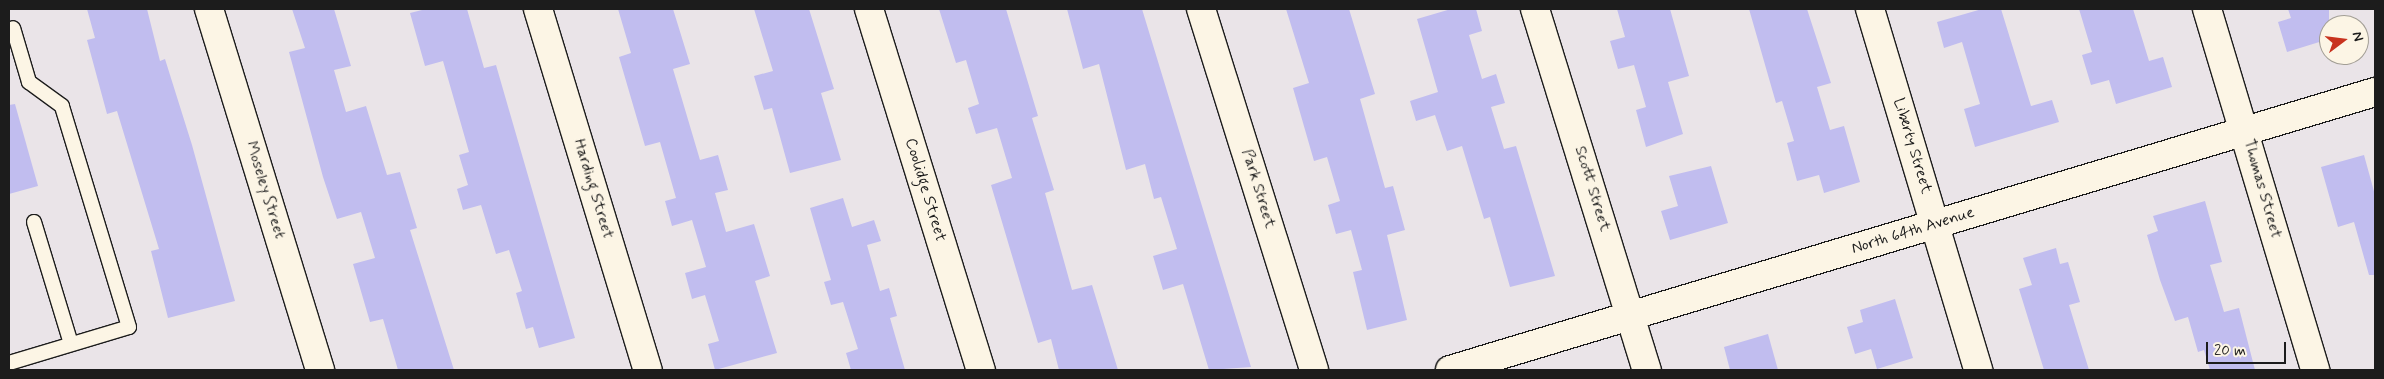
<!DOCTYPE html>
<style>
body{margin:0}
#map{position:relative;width:2384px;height:379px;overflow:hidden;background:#eae4e8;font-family:Mynerve,sans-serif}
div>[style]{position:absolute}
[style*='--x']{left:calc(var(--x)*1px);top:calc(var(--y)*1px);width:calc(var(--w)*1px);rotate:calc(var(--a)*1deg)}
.building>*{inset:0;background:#c1bdef}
.roads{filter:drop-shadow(1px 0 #1c1c1c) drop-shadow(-1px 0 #1c1c1c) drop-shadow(0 1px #1c1c1c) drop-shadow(0 -1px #1c1c1c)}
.lane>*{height:14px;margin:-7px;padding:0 7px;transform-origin:7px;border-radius:7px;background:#fcf5e5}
.street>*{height:28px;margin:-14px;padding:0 14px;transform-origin:14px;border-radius:14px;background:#fcf5e5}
.secondary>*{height:28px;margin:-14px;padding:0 14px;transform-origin:14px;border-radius:14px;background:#fcf5e5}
span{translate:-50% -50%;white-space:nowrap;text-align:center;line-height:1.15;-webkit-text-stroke:4px #fcf5e5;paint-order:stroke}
.street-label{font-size:16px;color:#1c1c1c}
.frame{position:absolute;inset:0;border:10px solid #1c1c1c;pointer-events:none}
.north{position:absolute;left:2319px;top:15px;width:50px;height:50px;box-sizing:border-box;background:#fcf5e5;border:1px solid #a29e95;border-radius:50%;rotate:75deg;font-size:14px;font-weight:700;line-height:20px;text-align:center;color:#1c1c1c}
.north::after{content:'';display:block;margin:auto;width:18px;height:22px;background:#c8321e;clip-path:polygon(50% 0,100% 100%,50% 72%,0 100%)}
.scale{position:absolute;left:2206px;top:342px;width:80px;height:22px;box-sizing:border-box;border:2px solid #1c1c1c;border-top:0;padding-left:6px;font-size:15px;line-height:18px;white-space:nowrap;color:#1c1c1c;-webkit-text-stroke:4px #fcf5e5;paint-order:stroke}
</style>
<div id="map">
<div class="building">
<i style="clip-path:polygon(87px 9px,147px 9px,160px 61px,165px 59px,192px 145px,235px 301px,168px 318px,151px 251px,159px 249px,117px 111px,107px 114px,87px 40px,95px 38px)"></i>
<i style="clip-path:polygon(292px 9px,334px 9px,351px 66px,334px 70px,346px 112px,366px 106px,387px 175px,400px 172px,417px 228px,410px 230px,454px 370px,398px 370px,383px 319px,370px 322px,353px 264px,375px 258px,361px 212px,337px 219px,323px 177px,289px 52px,305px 48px)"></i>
<i style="clip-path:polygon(426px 9px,467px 9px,484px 68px,496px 65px,575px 338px,539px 348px,533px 327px,526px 329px,516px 293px,522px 291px,509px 250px,496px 254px,481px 205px,463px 210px,457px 189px,468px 185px,459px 155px,469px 152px,443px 61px,425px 66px,410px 13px)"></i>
<i style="clip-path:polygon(618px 9px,673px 9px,690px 64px,673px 69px,700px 160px,718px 155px,728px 190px,715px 193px,726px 232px,754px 224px,770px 276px,755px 281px,777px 353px,715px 370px,708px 344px,719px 341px,705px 295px,692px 299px,685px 273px,706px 267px,692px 220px,672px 226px,665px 201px,676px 198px,660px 142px,645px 146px,619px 57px,631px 53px)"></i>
<i style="clip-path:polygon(754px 9px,809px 9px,834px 89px,821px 93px,841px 160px,790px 173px,772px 108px,764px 110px,754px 76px,773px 71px)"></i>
<i style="clip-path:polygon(939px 9px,1006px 9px,1038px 116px,1032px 118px,1054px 190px,1045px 193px,1072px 290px,1092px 285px,1118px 370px,1059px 370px,1051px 339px,1038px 343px,991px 185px,1012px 178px,997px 128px,976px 134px,968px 108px,979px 104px,966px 60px,956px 63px)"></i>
<i style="clip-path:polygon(1067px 9px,1142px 9px,1251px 367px,1209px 370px,1183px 284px,1163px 290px,1153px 256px,1177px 249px,1161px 197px,1154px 199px,1145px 164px,1126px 170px,1099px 64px,1083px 69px)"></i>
<i style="clip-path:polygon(1286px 9px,1349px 9px,1375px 94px,1360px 99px,1385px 188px,1393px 186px,1405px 230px,1387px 235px,1407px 320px,1367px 330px,1353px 272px,1362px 270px,1351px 230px,1336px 234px,1328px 205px,1340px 201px,1327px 157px,1314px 161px,1293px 88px,1309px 83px)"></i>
<i style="clip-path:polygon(1451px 9px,1476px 9px,1482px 31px,1469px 35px,1482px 79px,1496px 74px,1505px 103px,1491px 107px,1504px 149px,1516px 146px,1555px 276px,1510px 287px,1490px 217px,1484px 219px,1462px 146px,1447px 151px,1435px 115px,1416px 121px,1410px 101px,1438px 92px,1417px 19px)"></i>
<i style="clip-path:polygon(1617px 9px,1670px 9px,1689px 76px,1668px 82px,1683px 134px,1646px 147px,1636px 110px,1646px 107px,1634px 65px,1618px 69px,1610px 41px,1625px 37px)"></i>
<i style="clip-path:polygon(1749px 9px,1807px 9px,1831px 83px,1817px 87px,1830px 130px,1844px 126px,1860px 182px,1824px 193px,1819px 175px,1797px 181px,1787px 143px,1794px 141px,1782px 101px,1776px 103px)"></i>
<i style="clip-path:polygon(1982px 9px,2001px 9px,2031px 106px,2052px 100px,2059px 122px,1975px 147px,1964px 109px,1980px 104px,1962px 42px,1944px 48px,1937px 22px)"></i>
<i style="clip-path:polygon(2079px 9px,2133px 9px,2149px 61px,2163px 57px,2172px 87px,2116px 104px,2109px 80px,2091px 85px,2082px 55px,2092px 52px)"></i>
<i style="clip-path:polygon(2288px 9px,2329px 9px,2329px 39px,2287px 52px,2278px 22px,2291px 18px)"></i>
<i style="clip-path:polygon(15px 104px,38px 186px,9px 194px,9px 105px)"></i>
<i style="clip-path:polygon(2364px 155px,2375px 195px,2375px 275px,2369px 275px,2354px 222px,2338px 227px,2321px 167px)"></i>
<i style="clip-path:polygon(1711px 166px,1728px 223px,1670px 240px,1661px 211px,1678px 206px,1669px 176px)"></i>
<i style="clip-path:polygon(843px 198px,852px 227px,874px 220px,881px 241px,867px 245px,880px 291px,889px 288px,897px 316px,890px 318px,905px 370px,851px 370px,846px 353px,858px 349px,843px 302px,831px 305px,824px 282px,831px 280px,810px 208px)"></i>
<i style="clip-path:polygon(2205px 201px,2222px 262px,2210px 265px,2224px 312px,2239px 308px,2255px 370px,2210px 370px,2204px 350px,2198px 352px,2188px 317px,2175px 321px,2160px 280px,2147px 235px,2158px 231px,2153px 216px)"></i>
<i style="clip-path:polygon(2056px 248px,2060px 264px,2068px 262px,2080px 302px,2069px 305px,2089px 370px,2044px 370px,2019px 289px,2032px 285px,2023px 258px)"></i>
<i style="clip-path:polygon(1895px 299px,1913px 358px,1877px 369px,1871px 349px,1855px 354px,1847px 327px,1863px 322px,1860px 310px)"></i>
<i style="clip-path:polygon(1768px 334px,1778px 370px,1730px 370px,1724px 347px)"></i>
</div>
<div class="roads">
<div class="lane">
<i style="--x:34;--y:222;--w:127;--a:73.1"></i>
<i style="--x:9;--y:363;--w:125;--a:-16.7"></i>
<i style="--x:129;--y:327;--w:231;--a:-106.9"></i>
<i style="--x:62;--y:106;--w:41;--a:-144"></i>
<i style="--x:29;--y:82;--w:56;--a:-106.5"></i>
</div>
<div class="street">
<i style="--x:209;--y:9;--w:378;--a:72.9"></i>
<i style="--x:538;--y:9;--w:377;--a:73.1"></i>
<i style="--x:869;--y:9;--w:378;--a:72.8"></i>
<i style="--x:1201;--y:9;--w:378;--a:72.6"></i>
<i style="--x:1535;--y:9;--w:378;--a:72.8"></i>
<i style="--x:1870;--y:9;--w:377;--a:73.3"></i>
<i style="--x:2207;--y:9;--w:377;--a:73.3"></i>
</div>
<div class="secondary">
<i style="--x:1450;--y:370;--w:966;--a:-16.73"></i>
</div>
</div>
<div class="street-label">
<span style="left:1912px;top:146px;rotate:73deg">Liberty Street</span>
<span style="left:593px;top:189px;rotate:73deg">Harding Street</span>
<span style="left:1258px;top:189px;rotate:73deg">Park Street</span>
<span style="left:1592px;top:189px;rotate:73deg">Scott Street</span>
<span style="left:2262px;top:189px;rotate:74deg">Thomas Street</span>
<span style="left:265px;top:190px;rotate:73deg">Moseley Street</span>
<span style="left:925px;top:190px;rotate:73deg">Coolidge Street</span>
<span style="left:1913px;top:231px;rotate:-17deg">North 64th Avenue</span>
</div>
<div class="frame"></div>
<div class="north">N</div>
<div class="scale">20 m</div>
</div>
